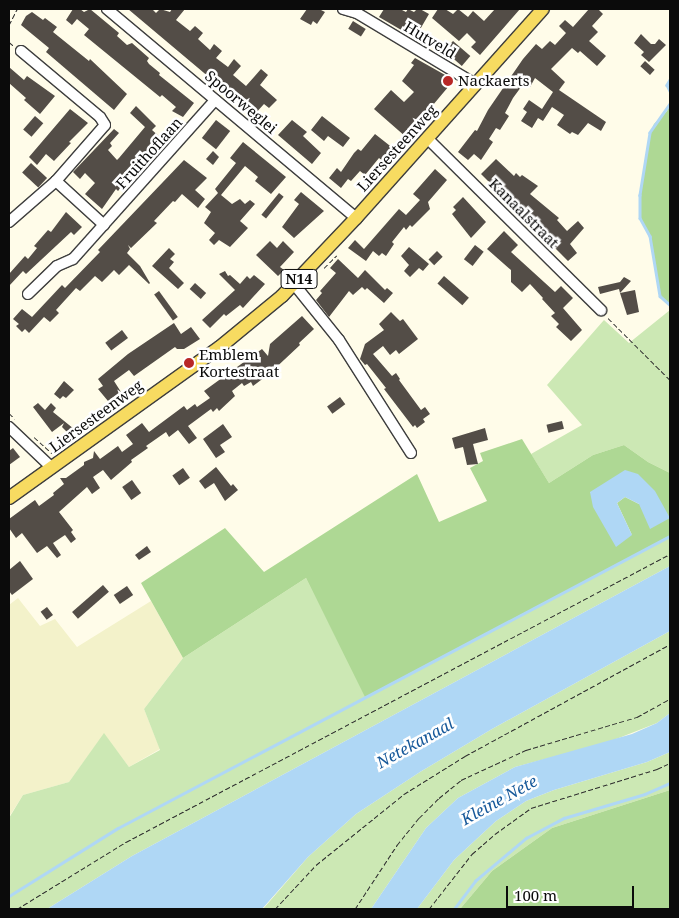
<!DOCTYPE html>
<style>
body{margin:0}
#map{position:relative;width:679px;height:918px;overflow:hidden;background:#fffce9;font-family:"Noto Serif",serif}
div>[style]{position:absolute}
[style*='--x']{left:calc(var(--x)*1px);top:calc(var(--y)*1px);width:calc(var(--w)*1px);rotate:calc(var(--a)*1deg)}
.farmland>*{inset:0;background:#f3f2ca}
.green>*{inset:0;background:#cce8b4}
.forest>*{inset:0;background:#aed894}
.water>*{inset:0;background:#afd7f5}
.stream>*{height:2.5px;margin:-1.25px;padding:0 1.25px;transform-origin:1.25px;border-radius:1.25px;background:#afd7f5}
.building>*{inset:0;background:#534d47;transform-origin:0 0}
.path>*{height:1px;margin-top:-0.5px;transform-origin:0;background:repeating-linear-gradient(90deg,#2d2d2d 0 5px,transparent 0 7.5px)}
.roads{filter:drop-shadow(1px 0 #3e3e3e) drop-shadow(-1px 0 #3e3e3e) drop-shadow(0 1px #3e3e3e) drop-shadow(0 -1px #3e3e3e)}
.minor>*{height:10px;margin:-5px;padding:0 5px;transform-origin:5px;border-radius:5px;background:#fff}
.major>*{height:12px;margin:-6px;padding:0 6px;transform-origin:6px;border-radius:6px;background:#f7db61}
.dots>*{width:14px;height:14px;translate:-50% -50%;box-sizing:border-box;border:2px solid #fff;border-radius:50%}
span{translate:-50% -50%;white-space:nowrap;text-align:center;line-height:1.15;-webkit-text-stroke:5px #fff;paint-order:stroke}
.shield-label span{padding:1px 4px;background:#fff;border:1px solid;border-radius:4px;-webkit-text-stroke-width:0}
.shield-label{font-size:14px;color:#0b0b0b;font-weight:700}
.street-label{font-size:15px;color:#0b0b0b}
.poi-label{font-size:15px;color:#0b0b0b}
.left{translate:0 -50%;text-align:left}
.water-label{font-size:16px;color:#17599a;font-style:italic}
.frame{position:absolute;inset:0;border:10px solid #0b0b0b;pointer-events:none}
.scale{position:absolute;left:506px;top:886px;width:128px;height:22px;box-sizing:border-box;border:2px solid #0b0b0b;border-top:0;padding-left:6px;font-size:15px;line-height:18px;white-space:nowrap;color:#0b0b0b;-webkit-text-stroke:4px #fff;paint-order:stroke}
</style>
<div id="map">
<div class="farmland">
<i style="clip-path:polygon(18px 598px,40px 626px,55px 619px,77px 647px,151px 601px,183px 658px,144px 709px,160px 749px,129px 767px,104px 734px,69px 782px,23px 795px,9px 817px,9px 605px)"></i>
</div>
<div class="green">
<i style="clip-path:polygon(670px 310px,670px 473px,648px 462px,624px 445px,593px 455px,549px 483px,531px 454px,582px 425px,547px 385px,604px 320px,629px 343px)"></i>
<i style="clip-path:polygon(670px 536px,670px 566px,132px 856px,47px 909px,9px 909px,9px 818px,23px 795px,69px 782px,104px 733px,129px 767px,160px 750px,144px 709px,183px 658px,306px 578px,366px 697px)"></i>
<i style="clip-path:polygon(670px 631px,670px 713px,657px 723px,606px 743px,515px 767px,458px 798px,426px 828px,371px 909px,263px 909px,308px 857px,356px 814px,420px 772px,492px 729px)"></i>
<i style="clip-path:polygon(670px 752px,670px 790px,552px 828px,492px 871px,460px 909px,417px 909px,454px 860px,496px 821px,526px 801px,554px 790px,647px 762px)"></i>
</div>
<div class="forest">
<i style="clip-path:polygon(670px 104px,670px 305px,660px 296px,650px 236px,640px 218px,640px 195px,650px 133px,654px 124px,667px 111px)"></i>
<i style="clip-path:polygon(evenodd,522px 439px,549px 483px,593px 455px,624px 445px,648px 462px,670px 473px,670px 536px,365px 697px,306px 578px,183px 658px,141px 583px,225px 528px,264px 572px,417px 474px,439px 522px,487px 501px,470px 468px,483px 461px,480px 453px,522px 439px,655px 491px,639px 504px,625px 497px,617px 503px,632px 535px,590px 492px,655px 491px)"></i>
<i style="clip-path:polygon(670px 790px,670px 909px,460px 909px,492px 871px,552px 828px)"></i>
</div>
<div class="water">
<i style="clip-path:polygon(625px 470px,638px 474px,655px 491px,670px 518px,650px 529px,639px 504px,625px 497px,617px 503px,632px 535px,616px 547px,593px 507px,590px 492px)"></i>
<i style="clip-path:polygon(670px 566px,670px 631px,492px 729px,420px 772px,356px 814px,308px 857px,262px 909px,47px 909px,132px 856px)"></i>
<i style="clip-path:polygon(670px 713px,670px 752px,647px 762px,554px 790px,526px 801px,496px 821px,454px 860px,417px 909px,371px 909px,426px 828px,458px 798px,515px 767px,632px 734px,657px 723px)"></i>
</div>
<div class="stream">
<i style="--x:670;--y:80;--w:6;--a:121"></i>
<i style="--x:667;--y:85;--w:7;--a:63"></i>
<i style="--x:670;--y:104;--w:35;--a:125"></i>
<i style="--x:650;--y:133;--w:63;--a:99.2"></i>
<i style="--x:640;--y:195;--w:23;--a:90"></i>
<i style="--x:640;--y:218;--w:21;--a:61"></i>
<i style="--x:650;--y:236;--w:61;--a:80.5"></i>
<i style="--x:660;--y:296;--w:13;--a:42"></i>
<i style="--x:9;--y:896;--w:128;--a:-32"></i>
<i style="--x:118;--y:828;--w:624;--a:-27.88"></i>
<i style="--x:454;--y:909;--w:35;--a:-53"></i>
<i style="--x:475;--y:881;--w:67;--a:-40.1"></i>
<i style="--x:526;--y:838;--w:43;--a:-27.8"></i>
<i style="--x:564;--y:818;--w:84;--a:-16.5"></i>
<i style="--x:645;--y:794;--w:27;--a:-24"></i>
</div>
<div class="building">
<i style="clip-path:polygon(73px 9px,80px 9px,84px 12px,90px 9px,119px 33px,117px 36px,127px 45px,132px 43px,149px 58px,147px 61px,149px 64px,160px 73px,159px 75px,194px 103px,183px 117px,172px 111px,176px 107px,162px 95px,160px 97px,84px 35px,89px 29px,77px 19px,72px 25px,66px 20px)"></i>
<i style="clip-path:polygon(128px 9px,152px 9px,156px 13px,160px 9px,170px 12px,172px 9px,185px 9px,176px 20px,190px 31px,195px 26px,203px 33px,198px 39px,210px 50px,214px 44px,222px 51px,216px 58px,228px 67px,234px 59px,241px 66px,233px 75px,246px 86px,261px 69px,268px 75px,260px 85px,277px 100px,269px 108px,264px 104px,254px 115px)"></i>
<i style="clip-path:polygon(307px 9px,319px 9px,325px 12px,317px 24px,313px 21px,311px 25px,300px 19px)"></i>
<i style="clip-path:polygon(384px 9px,400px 9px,406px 12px,408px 9px,414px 12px,417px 9px,420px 9px,429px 14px,415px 38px,379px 17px)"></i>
<i style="clip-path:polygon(438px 9px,445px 9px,453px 14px,458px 9px,468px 17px,473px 11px,484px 21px,495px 9px,520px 9px,480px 55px,471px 47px,476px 42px,467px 33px,459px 41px,432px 18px)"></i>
<i style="clip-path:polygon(589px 9px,598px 9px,603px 14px,592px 26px,598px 32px,589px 41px,606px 56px,597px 66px,580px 51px,578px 53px,572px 48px,551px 69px,565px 82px,559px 90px,606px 122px,601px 131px,588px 123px,578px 135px,572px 132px,570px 134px,557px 125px,564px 115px,552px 107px,543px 121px,538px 118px,532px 128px,521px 121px,527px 112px,523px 109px,529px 100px,542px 109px,553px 92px,535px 78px,530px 87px,524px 83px,513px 98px,505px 113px,509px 116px,500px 130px,496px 128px,489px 139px,493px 142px,481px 160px,474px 154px,468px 160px,458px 152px,475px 130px,477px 131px,488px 110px,523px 59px,536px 44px,542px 49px,550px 41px,555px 45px,566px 33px,559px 26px,565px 20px,573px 27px)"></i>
<i style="clip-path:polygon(32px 12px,43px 20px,45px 18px,57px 27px,53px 32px,89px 61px,90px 59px,127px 94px,114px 110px,46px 52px,49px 48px,21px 25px,26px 16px)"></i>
<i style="left:353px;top:21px;width:15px;height:9px;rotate:32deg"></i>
<i style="clip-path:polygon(641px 34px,651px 44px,655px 44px,659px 39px,666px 45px,649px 62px,641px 55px,644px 52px,634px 43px)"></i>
<i style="left:453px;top:41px;width:23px;height:13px;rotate:41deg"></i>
<i style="clip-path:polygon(415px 58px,454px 80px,406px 137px,374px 109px,391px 90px,404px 102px,414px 92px,402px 81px,414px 65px,411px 63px)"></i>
<i style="left:645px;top:61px;width:13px;height:7px;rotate:42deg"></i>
<i style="clip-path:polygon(9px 67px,24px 80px,27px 76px,55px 96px,40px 114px,24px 100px,26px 98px,9px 83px)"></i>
<i style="clip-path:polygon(136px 106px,156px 126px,152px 130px,161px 138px,158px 141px,160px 143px,118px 191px,116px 189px,102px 209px,85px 194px,95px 183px,85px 173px,80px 179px,73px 172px,114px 129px,119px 133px,110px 143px,112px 146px,108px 150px,117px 160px,119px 158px,145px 127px,130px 113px)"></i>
<i style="clip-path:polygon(70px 109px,88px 123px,69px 142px,71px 143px,54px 161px,46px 154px,37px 165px,29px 157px)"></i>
<i style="left:35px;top:116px;width:11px;height:18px;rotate:41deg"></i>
<i style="clip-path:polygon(322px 116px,350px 138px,343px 147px,328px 136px,324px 141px,311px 130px)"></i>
<i style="left:216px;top:120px;width:18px;height:23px;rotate:38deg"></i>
<i style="clip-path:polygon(292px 120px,307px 132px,303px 136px,321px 153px,312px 164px,278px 135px)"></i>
<i style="clip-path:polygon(375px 134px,394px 149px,384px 162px,379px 158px,365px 175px,360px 171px,351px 181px,348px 179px,341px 188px,329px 178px,337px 168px,341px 172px,354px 153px,358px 149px,361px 151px)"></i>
<i style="clip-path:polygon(243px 142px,286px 177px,271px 194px,255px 181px,258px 177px,245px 166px,221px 195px,232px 204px,240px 199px,245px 204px,250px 200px,255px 204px,240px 221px,248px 228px,230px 247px,219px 240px,214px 245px,209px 240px,215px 233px,204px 223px,211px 212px,205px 207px,218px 193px,215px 189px,236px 163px,230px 158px)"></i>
<i style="clip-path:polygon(213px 151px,219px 157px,213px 165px,206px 159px)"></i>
<i style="clip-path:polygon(496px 159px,514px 176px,516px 173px,520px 177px,522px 175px,538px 186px,530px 194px,559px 218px,557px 220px,567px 231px,578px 221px,584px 228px,570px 244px,577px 253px,568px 261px,481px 174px)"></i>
<i style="clip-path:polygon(184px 160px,207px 178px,195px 190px,205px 199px,198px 208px,182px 194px,175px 202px,173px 201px,154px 221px,157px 223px,131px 248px,128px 245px,130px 249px,127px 253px,140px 266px,150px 283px,149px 284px,129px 265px,119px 275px,114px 270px,102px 282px,95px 276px,80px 291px,76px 288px,56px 310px,59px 313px,50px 322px,44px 317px,29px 333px,25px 329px,22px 332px,16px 326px,19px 324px,13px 319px,22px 309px,32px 317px,62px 285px,65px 288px,100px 252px,98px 250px)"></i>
<i style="left:31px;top:163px;width:22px;height:13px;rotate:43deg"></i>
<i style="clip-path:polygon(435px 169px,447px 180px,428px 202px,430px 209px,412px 227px,410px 225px,406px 230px,404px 227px,392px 242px,394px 244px,386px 256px,382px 253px,379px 256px,373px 251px,366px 261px,348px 248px,355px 240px,364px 249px,399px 209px,406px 215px,420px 200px,413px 194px)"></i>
<i style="clip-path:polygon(301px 192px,324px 211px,294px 238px,282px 227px,299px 204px,294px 200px)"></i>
<i style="left:279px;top:193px;width:6px;height:28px;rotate:39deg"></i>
<i style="clip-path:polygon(463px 197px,486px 222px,471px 238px,452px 214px,456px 210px,453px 207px)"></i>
<i style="clip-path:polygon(66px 212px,82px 227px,74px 235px,71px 232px,26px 274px,23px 271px,9px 286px,9px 274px,25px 256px,28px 259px,37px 248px,34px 246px,48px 230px,51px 232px)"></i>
<i style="clip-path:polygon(504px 231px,518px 245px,511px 252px,555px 292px,561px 286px,573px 298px,563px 308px,582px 330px,571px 341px,556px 327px,559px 324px,551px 316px,555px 313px,542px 299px,543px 298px,530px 284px,522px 292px,511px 282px,511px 270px,487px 249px)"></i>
<i style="clip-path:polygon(270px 241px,277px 248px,283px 241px,294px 252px,280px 267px,284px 270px,278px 276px,256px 255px)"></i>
<i style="left:475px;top:245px;width:11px;height:18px;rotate:38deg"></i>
<i style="clip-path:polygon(409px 247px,429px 264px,423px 271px,419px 268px,410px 277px,404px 271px,409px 265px,401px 256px)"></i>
<i style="clip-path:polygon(169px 248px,175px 254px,170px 259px,174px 262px,169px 268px,184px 283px,178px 289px,152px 266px)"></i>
<i style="left:437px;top:251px;width:8px;height:12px;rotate:45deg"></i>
<i style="clip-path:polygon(338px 259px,358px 278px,365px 270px,385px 290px,387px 288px,393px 293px,384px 303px,367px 288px,365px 290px,362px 287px,353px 295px,349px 291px,329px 317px,316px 300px,322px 293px,320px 291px,336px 273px,330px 268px)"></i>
<i style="clip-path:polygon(225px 271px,228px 276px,230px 275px,240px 284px,247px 276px,250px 279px,254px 275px,265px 284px,243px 308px,240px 305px,226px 316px,224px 314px,210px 328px,202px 320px,235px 290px,219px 274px)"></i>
<i style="left:444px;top:276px;width:33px;height:10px;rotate:41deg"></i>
<i style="clip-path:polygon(624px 277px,631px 281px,620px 293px,619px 289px,600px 294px,598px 287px,620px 282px)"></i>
<i style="left:195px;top:283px;width:15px;height:8px;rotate:42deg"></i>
<i style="clip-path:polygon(635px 290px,639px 312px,627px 315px,620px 293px)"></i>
<i style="left:159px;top:291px;width:32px;height:6px;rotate:54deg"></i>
<i style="clip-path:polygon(391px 312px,400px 321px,403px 319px,418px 339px,399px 354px,396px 350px,390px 355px,383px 346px,373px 354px,392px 376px,396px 373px,400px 379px,399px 380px,421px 410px,425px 407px,430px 414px,423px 419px,425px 422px,417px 428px,415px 425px,413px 427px,384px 389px,386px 388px,367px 364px,365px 365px,360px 359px,365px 344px,384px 330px,379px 324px)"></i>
<i style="clip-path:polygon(302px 316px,314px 329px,299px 343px,300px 345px,269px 374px,253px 386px,251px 382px,244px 386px,242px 383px,232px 391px,235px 396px,219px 411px,217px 408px,213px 412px,211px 409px,188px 426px,197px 438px,189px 444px,178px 430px,169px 437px,166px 432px,146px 446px,148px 448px,131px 460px,132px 462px,111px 480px,103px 470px,93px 477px,100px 488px,92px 494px,87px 487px,59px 512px,73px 530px,71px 532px,76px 539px,71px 543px,65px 535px,53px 543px,61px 555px,57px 558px,47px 546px,37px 553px,22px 533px,16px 538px,9px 528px,9px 519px,35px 500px,39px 506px,54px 495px,53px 493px,64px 484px,60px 478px,66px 478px,84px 465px,84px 462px,93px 458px,94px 451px,100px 459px,118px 446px,122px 452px,133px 444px,126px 435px,142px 423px,149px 432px,184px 406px,187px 410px,195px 404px,197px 407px,210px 398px,204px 391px,262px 349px,268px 356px,270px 344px)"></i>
<i style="clip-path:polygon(174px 323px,181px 334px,191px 327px,200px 339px,184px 349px,177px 349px,175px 347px,134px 376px,129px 370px,114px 381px,121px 392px,108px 401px,98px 389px,103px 386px,98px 379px,128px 354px)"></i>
<i style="left:122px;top:330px;width:10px;height:21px;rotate:53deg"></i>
<i style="clip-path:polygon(64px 381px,74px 390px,66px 398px,63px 396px,60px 399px,54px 394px)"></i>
<i style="left:340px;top:397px;width:9px;height:16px;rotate:54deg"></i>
<i style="clip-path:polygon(38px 403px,45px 410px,51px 403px,56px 408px,53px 412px,74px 429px,69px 434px,62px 427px,64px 423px,52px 432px,33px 407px)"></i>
<i style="left:562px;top:421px;width:8px;height:16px;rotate:76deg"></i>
<i style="clip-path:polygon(223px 424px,232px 437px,220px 445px,225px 452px,216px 458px,203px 439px)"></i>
<i style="clip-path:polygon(485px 428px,488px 440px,473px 444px,478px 464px,467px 465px,463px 447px,455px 449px,452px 438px)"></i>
<i style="clip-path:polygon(13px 448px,20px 457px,9px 465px,9px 451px)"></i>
<i style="clip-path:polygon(216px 467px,231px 486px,233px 484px,238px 490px,225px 501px,214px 483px,205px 489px,199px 481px)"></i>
<i style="left:183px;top:468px;width:12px;height:13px;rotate:55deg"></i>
<i style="left:132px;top:480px;width:16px;height:12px;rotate:55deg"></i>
<i style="clip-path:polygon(147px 546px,151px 552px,139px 560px,135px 555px)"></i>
<i style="clip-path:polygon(20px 561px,33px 579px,12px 595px,9px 591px,9px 570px)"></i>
<i style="left:103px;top:585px;width:9px;height:41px;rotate:49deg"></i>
<i style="left:127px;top:586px;width:11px;height:16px;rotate:56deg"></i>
<i style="left:47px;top:607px;width:10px;height:8px;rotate:53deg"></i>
</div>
<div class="path">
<i style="--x:9;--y:25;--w:18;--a:-63"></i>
<i style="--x:9;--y:42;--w:6;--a:39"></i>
<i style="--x:324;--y:268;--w:18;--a:-45"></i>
<i style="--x:608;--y:318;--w:88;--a:45"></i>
<i style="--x:9;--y:413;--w:8;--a:45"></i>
<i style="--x:34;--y:437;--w:24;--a:42"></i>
<i style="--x:17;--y:909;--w:128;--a:-31.6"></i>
<i style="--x:126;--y:842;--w:616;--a:-27.9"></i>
<i style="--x:275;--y:909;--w:60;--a:-47"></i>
<i style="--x:316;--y:865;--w:113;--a:-38.9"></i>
<i style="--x:404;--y:794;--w:72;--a:-31.9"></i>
<i style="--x:465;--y:756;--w:234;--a:-28.6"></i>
<i style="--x:355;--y:909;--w:77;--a:-56.7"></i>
<i style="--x:397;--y:845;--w:35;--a:-51"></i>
<i style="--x:419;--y:818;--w:28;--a:-45"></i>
<i style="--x:439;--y:798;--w:28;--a:-39"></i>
<i style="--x:461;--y:780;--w:72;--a:-24.8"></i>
<i style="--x:526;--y:750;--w:116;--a:-16.6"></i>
<i style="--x:637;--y:717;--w:38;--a:-29"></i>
<i style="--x:429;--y:909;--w:70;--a:-52"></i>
<i style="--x:472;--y:854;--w:30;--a:-41"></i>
<i style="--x:495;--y:834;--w:44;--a:-35.8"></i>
<i style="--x:531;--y:808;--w:132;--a:-17.2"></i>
<i style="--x:657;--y:769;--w:14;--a:-25"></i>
</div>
<div class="roads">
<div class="minor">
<i style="--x:107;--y:9;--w:325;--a:40"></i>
<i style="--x:343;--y:9;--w:15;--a:16"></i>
<i style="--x:357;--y:13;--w:138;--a:31"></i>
<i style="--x:427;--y:138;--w:245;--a:44.7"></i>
<i style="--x:56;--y:181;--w:65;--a:42.5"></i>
<i style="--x:9;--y:222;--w:62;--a:-41.1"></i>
<i style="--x:56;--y:181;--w:74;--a:-48.8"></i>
<i style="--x:105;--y:125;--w:9;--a:-122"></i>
<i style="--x:100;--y:117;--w:103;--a:-140.1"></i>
<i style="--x:294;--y:284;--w:72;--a:51.2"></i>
<i style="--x:339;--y:340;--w:134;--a:57.5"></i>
<i style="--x:28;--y:294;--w:40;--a:-44"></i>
<i style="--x:57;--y:266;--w:17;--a:-24"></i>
<i style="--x:73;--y:259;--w:213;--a:-48.2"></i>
<i style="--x:9;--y:427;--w:59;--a:43.6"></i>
</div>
<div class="major">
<i style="--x:9;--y:498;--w:259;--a:-35.6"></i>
<i style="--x:220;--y:347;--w:80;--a:-39.4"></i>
<i style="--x:282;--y:296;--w:108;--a:-46.5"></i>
<i style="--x:356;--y:218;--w:280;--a:-48.2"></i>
</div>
</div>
<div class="dots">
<i style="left:448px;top:81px;background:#b82726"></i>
<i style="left:189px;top:363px;background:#b82726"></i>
</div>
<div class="shield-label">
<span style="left:299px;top:279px">N14</span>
</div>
<div class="street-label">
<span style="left:430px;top:40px;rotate:31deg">Hutveld</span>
<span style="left:241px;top:102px;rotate:40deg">Spoorweglei</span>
<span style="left:397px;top:148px;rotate:-48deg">Liersesteenweg</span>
<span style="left:149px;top:153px;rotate:-48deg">Fruithoflaan</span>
<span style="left:524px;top:213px;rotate:45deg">Kanaalstraat</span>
<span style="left:96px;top:416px;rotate:-36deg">Liersesteenweg</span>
</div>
<div class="poi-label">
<span class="left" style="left:458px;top:81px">Nackaerts</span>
<span class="left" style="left:199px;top:363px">Emblem<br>Kortestraat</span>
</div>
<div class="water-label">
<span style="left:415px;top:743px;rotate:-29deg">Netekanaal</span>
<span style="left:499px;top:800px;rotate:-29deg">Kleine Nete</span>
</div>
<div class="frame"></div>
<div class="scale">100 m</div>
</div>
